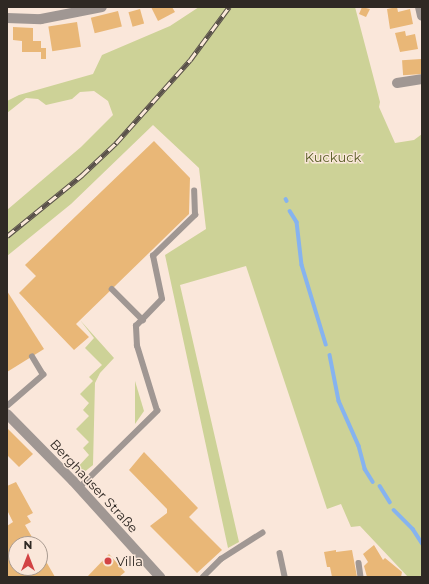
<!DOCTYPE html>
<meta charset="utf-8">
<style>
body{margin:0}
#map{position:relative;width:429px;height:584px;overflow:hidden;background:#fae7da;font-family:Montserrat,sans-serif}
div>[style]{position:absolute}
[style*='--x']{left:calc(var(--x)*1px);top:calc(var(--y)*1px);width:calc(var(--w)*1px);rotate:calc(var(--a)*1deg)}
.green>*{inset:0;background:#cdd297}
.stream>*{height:3.5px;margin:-1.75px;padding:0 1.75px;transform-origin:1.75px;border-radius:1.75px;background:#86b3ef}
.building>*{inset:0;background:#e9b777;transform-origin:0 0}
.service>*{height:5.5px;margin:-2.75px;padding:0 2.75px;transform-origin:2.75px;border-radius:2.75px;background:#a09793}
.minor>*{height:10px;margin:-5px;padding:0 5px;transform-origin:5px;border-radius:5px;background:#a09793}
.rail>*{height:4.5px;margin-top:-2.25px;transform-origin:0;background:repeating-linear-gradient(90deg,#fae7da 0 9px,#59504a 0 18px);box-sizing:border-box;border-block:1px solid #59504a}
.dots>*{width:11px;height:11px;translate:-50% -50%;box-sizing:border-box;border:2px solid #fae7da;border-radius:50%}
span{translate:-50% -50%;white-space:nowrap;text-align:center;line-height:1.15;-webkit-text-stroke:3px #fae7da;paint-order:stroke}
.park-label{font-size:13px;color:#575b23}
.street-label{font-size:13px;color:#2f2924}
.poi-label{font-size:13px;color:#2f2924}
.left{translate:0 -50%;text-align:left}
.frame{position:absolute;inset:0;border:8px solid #2f2924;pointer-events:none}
.north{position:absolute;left:8px;top:536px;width:40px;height:40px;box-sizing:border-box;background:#fae7da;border:1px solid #a99b91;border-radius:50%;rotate:0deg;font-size:11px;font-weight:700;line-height:16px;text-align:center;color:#2f2924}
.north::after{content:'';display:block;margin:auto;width:14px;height:18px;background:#d24344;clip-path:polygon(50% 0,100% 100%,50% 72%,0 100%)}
</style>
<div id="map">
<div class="green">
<i style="clip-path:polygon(199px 7px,355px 7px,380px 102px,379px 107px,395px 143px,414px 140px,422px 134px,422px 577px,408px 577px,360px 526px,351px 527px,341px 504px,327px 509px,246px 266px,180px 285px,239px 542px,228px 548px,165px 255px,206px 229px,199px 168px,153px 125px,71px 204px,7px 256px,7px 210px,81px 147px,113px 115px,108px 101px,94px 91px,80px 92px,72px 99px,46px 105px,38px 99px,26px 98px,7px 113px,7px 101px,19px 95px,93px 74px,102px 55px,170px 26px)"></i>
<i style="clip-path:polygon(80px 320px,114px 358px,100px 373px,95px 383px,93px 465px,83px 473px,75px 470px,89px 455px,83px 448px,89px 442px,76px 429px,89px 416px,83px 410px,89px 403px,80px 394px,93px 381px,89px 377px,102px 365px,85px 348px,94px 338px)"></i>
<i style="clip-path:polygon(135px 381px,144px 411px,135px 424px)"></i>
</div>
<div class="stream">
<i style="--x:286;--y:199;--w:2;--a:63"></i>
<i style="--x:290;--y:211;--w:13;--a:58"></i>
<i style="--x:297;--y:222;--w:43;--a:83.4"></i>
<i style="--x:302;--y:265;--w:83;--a:73.1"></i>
<i style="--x:330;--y:355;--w:47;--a:78.9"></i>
<i style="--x:339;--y:401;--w:49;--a:66"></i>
<i style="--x:359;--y:446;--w:24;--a:75"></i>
<i style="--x:365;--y:469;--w:15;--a:58"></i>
<i style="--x:380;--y:486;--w:19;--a:58"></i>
<i style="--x:394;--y:510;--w:27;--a:45"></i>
<i style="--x:413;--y:529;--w:17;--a:57"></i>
</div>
<div class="building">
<i style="clip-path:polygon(151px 7px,172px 7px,175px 12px,158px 21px)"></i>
<i style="clip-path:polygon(362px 7px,370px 9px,366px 17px,359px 14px)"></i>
<i style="clip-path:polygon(397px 7px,398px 12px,410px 9px,413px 24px,390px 29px,387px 9px)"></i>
<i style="left:140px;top:9px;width:15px;height:12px;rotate:74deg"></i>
<i style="left:118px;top:11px;width:16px;height:28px;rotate:76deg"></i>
<i style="left:77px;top:22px;width:25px;height:29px;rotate:81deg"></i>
<i style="clip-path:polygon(13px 27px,33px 28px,33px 41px,41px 41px,41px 48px,46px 48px,46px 59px,41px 59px,41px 52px,22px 52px,22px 41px,13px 40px)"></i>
<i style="clip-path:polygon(405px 31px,406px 36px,415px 34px,418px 49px,400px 52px,395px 33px)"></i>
<i style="left:421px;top:59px;width:15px;height:19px;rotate:86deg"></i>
<i style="clip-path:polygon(154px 141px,190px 178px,189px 214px,76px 324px,89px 337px,74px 350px,19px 293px,36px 276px,25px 265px)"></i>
<i style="clip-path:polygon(7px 291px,44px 349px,7px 372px)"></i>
<i style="clip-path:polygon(7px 428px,33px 454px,19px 467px,7px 455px)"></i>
<i style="clip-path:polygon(144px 452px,198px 508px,189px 517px,222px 550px,197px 573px,150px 526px,167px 513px,167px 509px,129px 470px)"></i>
<i style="clip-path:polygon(16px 482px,33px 513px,27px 516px,31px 522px,25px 525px,36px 544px,16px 544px,16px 568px,40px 568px,40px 551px,55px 577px,7px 577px,7px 526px,13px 522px,7px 510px,7px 486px)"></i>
<i style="clip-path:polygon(374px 545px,383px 560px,385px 558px,402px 572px,401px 577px,367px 577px,364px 566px,368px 562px,363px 554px)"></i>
<i style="clip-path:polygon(336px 550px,336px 552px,352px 550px,357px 577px,332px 577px,330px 567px,327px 567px,324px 552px)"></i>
<i style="clip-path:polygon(109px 554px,125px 572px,119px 577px,87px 577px)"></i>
</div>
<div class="service">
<i style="--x:112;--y:289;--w:44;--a:45"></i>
<i style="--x:7;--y:406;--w:48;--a:-40.7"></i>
<i style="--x:43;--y:375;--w:21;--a:-121"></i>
<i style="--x:79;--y:488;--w:110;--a:-44.6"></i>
<i style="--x:157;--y:411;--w:68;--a:-107.1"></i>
<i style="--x:137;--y:346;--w:20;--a:-93"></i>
<i style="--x:136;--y:326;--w:37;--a:-46"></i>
<i style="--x:162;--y:299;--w:44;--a:-101.8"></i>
<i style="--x:153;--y:256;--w:59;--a:-44.3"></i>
<i style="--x:195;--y:215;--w:24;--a:-92"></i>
<i style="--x:280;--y:553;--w:25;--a:78"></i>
<i style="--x:359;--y:563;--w:14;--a:82"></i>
<i style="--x:203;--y:577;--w:25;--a:-45"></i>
<i style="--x:221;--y:559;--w:49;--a:-32.4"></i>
</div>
<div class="minor">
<i style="--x:420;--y:7;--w:9;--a:77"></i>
<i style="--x:7;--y:18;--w:34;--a:2"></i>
<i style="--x:41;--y:19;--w:62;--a:-11.1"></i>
<i style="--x:397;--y:83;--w:25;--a:-9"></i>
<i style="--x:7;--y:414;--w:94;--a:45.4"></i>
<i style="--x:73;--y:481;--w:130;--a:47.8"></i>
</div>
<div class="rail">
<i style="--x:7;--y:236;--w:97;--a:-39.1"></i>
<i style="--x:82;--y:175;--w:47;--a:-43.3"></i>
<i style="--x:116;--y:143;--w:111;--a:-48.3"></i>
<i style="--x:190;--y:60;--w:66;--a:-53.7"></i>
</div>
<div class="dots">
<i style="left:108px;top:561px;background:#d24344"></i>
</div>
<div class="park-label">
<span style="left:333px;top:157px">Kuckuck</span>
</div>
<div class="street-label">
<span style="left:94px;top:486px;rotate:47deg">Berghauser Straße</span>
</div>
<div class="poi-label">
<span class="left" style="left:116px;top:561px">Villa</span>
</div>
<div class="frame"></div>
<div class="north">N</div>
</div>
